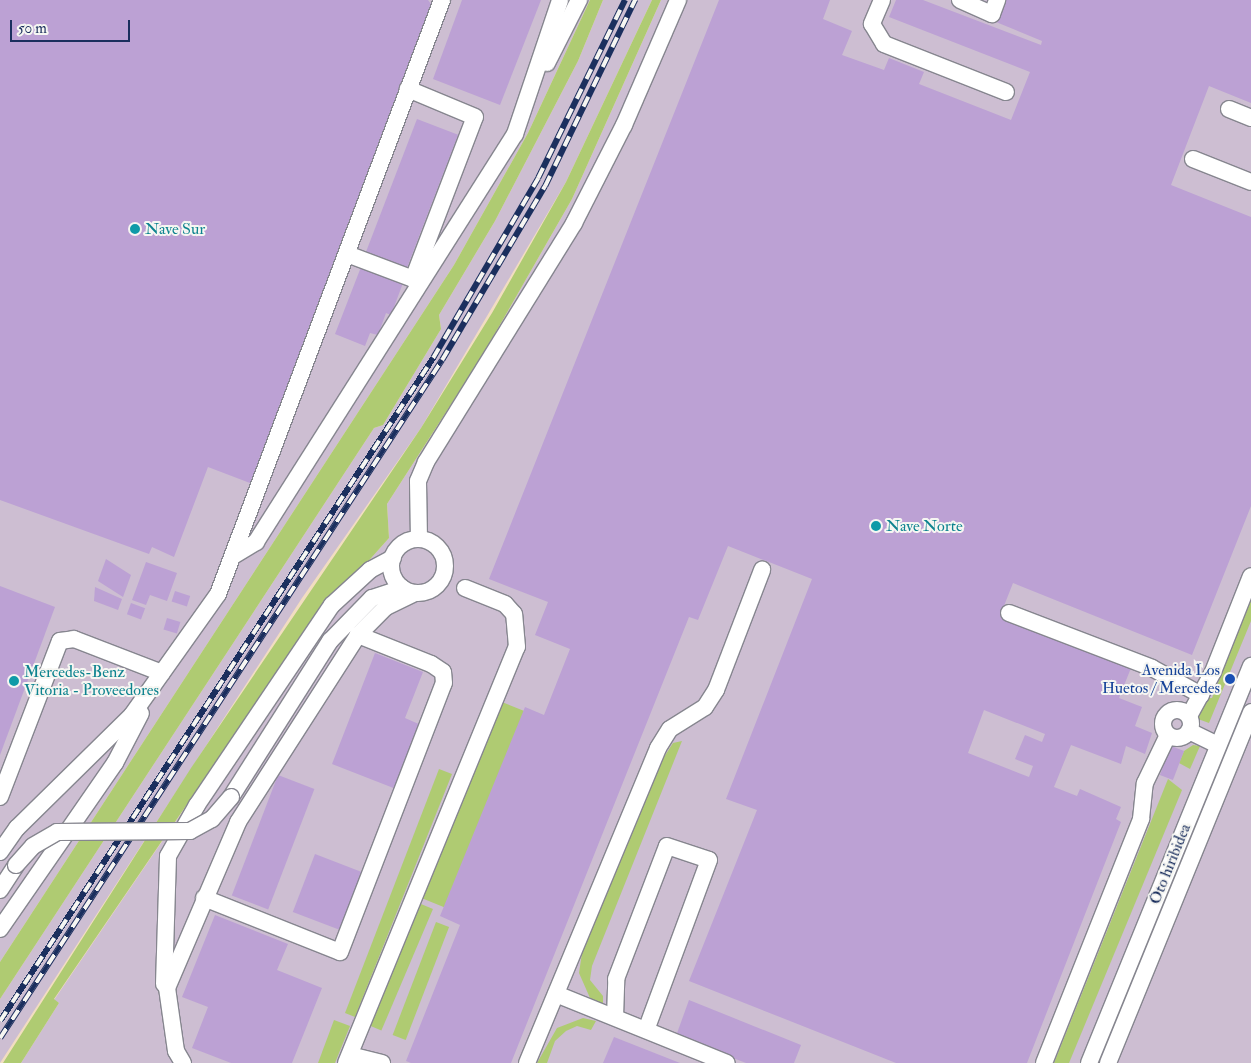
<!DOCTYPE html>
<style>
body{margin:0}
#map{position:relative;width:1251px;height:1063px;overflow:hidden;background:#f2ddc0;font-family:"IM FELL Double Pica",serif}
div>[style]{position:absolute}
[style*='--x']{left:calc(var(--x)*1px);top:calc(var(--y)*1px);width:calc(var(--w)*1px);rotate:calc(var(--a)*1deg)}
.industrial>*{inset:0;background:#cdbed2}
.green>*{inset:0;background:#afcb72;transform-origin:0 0}
.building>*{inset:0;background:#bca1d4;transform-origin:0 0}
.roads{filter:drop-shadow(1px 0 #86868f) drop-shadow(-1px 0 #86868f) drop-shadow(0 1px #86868f) drop-shadow(0 -1px #86868f)}
.minor>*{height:16px;margin:-8px;padding:0 8px;transform-origin:8px;border-radius:8px;background:#fff}
.minor>.ring{margin:-8px;padding:0;box-sizing:content-box;background:none;border:16px solid #fff;border-radius:50%}
.rail>*{height:5.5px;margin-top:-2.75px;transform-origin:0;background:repeating-linear-gradient(90deg,#f6f6f2 0 11px,#1b2f5e 0 22px);box-sizing:border-box;border-block:1px solid #1b2f5e}
.bridges{filter:drop-shadow(1px 0 #86868f) drop-shadow(-1px 0 #86868f) drop-shadow(0 1px #86868f) drop-shadow(0 -1px #86868f)}
.minor-bridge>*{height:16px;margin:-8px;padding:0 8px;transform-origin:8px;border-radius:8px;background:#fff}
.dots>*{width:14px;height:14px;translate:-50% -50%;box-sizing:border-box;border:2px solid #f6f6f2;border-radius:50%}
span{translate:-50% -50%;white-space:nowrap;text-align:center;line-height:1.15;-webkit-text-stroke:4px #f6f6f2;paint-order:stroke}
.culture-label{font-size:16px;color:#0d838f}
.left{translate:0 -50%;text-align:left}
.transit-label{font-size:16px;color:#164399}
.right{translate:-100% -50%;text-align:right}
.street-label{font-size:16px;color:#1b2f5e}
.scale{position:absolute;left:10px;top:20px;width:120px;height:22px;box-sizing:border-box;border:2px solid #1b2f5e;border-top:0;padding-left:6px;font-size:15px;line-height:18px;white-space:nowrap;color:#1b2f5e;-webkit-text-stroke:4px #f6f6f2;paint-order:stroke}
</style>
<div id="map">
<div class="industrial">
<i style="clip-path:polygon(0 0,590px 0,528px 133px,454px 265px,0 962px)"></i>
<i style="clip-path:polygon(603px 0,652px 0,566px 182px,421px 428px,302px 598px,0 1063px,0 999px,374px 428px,383px 425px,441px 329px,439px 315px,495px 221px,578px 61px)"></i>
<i style="clip-path:polygon(661px 0,1251px 0,1251px 1063px,21px 1063px,59px 1003px,54px 1000px,304px 633px,389px 538px,387px 504px,482px 356px,572px 199px)"></i>
</div>
<div class="green">
<i style="clip-path:polygon(590px 0,603px 0,578px 61px,495px 221px,439px 315px,441px 329px,383px 425px,374px 428px,0 999px,0 962px,454px 265px,528px 133px)"></i>
<i style="clip-path:polygon(652px 0,661px 0,572px 199px,482px 356px,387px 504px,389px 538px,304px 633px,54px 999px,59px 1003px,21px 1063px,3px 1063px,191px 768px,421px 428px,492px 313px,566px 182px)"></i>
<i style="clip-path:polygon(1251px 600px,1251px 621px,1209px 723px,1198px 719px,1207px 698px,1212px 698px)"></i>
<i style="left:502px;top:702px;width:24px;height:212px;rotate:22deg"></i>
<i style="clip-path:polygon(682px 741px,592px 966px,590px 980px,603px 996px,603px 1004px,597px 1003px,590px 998px,579px 973px,582px 953px,664px 757px,673px 743px)"></i>
<i style="clip-path:polygon(1193px 745px,1200px 746px,1190px 769px,1179px 763px,1184px 751px)"></i>
<i style="clip-path:polygon(439px 769px,452px 774px,355px 1017px,345px 1013px)"></i>
<i style="clip-path:polygon(1168px 779px,1182px 790px,1069px 1063px,1054px 1063px)"></i>
<i style="left:421px;top:904px;width:13px;height:132px;rotate:23deg"></i>
<i style="left:436px;top:922px;width:14px;height:121px;rotate:21deg"></i>
<i style="clip-path:polygon(583px 1018px,596px 1021px,591px 1030px,577px 1026px,566px 1031px,555px 1041px,547px 1063px,537px 1063px,557px 1028px)"></i>
<i style="clip-path:polygon(334px 1020px,350px 1026px,335px 1063px,318px 1063px)"></i>
</div>
<div class="building">
<i style="clip-path:polygon(0 0,428px 0,431px 4px,250px 483px,208px 467px,174px 557px,152px 547px,149px 554px,0 500px)"></i>
<i style="clip-path:polygon(462px 0,541px 0,500px 105px,433px 79px)"></i>
<i style="clip-path:polygon(evenodd,719px 0,830px 0,823px 19px,852px 31px,842px 55px,884px 70px,889px 58px,924px 72px,919px 84px,1011px 120px,1030px 72px,889px 17px,896px 0,923px 0,1041px 45px,1042px 41px,996px 22px,1005px 0,1251px 0,1251px 103px,1209px 86px,1171px 185px,1251px 217px,1251px 506px,1192px 655px,1013px 583px,1000px 616px,1131px 668px,1119px 698px,1142px 707px,1135px 726px,1152px 733px,1145px 754px,1126px 746px,1121px 764px,1071px 745px,1054px 787px,1077px 796px,1080px 789px,1121px 807px,1116px 819px,1121px 822px,1027px 1063px,896px 1063px,689px 981px,757px 810px,726px 799px,812px 579px,728px 546px,698px 620px,689px 617px,511px 1063px,411px 1063px,406px 1061px,460px 925px,440px 916px,525px 707px,544px 715px,570px 649px,535px 635px,548px 602px,489px 579px,719px 0,984px 710px,1045px 734px,1042px 742px,1025px 735px,1015px 759px,1033px 766px,1029px 777px,968px 753px,984px 710px)"></i>
<i style="left:417px;top:119px;width:44px;height:143px;rotate:21deg"></i>
<i style="clip-path:polygon(361px 267px,403px 283px,391px 315px,386px 313px,378px 335px,370px 333px,365px 346px,335px 334px)"></i>
<i style="clip-path:polygon(106px 559px,131px 575px,123px 597px,98px 581px)"></i>
<i style="clip-path:polygon(146px 562px,177px 573px,167px 601px,150px 595px,146px 605px,132px 600px)"></i>
<i style="clip-path:polygon(0 586px,55px 607px,0 755px)"></i>
<i style="clip-path:polygon(95px 587px,122px 599px,118px 610px,94px 601px)"></i>
<i style="left:175px;top:591px;width:16px;height:11px;rotate:18deg"></i>
<i style="left:131px;top:603px;width:15px;height:12px;rotate:20deg"></i>
<i style="left:167px;top:618px;width:14px;height:12px;rotate:17deg"></i>
<i style="clip-path:polygon(375px 653px,423px 672px,405px 718px,421px 725px,396px 789px,332px 764px)"></i>
<i style="left:1171px;top:746px;width:14px;height:31px;rotate:21deg"></i>
<i style="left:278px;top:775px;width:39px;height:129px;rotate:21deg"></i>
<i style="left:315px;top:854px;width:50px;height:62px;rotate:21deg"></i>
<i style="clip-path:polygon(215px 915px,288px 944px,277px 970px,322px 988px,292px 1063px,231px 1063px,192px 1048px,208px 1007px,182px 997px)"></i>
<i style="clip-path:polygon(689px 1000px,801px 1045px,794px 1063px,746px 1063px,676px 1036px)"></i>
<i style="clip-path:polygon(614px 1037px,680px 1063px,603px 1063px)"></i>
</div>
<div class="roads">
<div class="minor">
<i style="--x:882;--y:0;--w:26;--a:113"></i>
<i style="--x:872;--y:24;--w:23;--a:59"></i>
<i style="--x:884;--y:44;--w:131;--a:21.5"></i>
<i style="--x:960;--y:0;--w:35;--a:24"></i>
<i style="--x:992;--y:14;--w:15;--a:-70"></i>
<i style="--x:547;--y:63;--w:71;--a:-63.1"></i>
<i style="--x:1229;--y:109;--w:24;--a:22"></i>
<i style="--x:1193;--y:159;--w:62;--a:21.6"></i>
<i style="--x:347;--y:254;--w:71;--a:20.7"></i>
<i style="--x:413;--y:279;--w:173;--a:-69.1"></i>
<i style="--x:475;--y:117;--w:73;--a:-157.3"></i>
<i style="--x:419;--y:539;--w:58;--a:-91"></i>
<i style="--x:418;--y:481;--w:21;--a:-67"></i>
<i style="--x:426;--y:462;--w:281;--a:-58.2"></i>
<i style="--x:574;--y:223;--w:110;--a:-63"></i>
<i style="--x:624;--y:125;--w:136;--a:-66.6"></i>
<i class="ring" style="left:391px;top:539px;width:38px;height:38px"></i>
<i style="--x:233;--y:556;--w:27;--a:-31"></i>
<i style="--x:256;--y:542;--w:483;--a:-57.6"></i>
<i style="--x:515;--y:134;--w:141;--a:-71.4"></i>
<i style="--x:1009;--y:613;--w:153;--a:21"></i>
<i style="--x:1152;--y:668;--w:56;--a:28.9"></i>
<i class="ring" style="left:1163px;top:710px;width:12px;height:12px"></i>
<i style="--x:1189;--y:716;--w:50;--a:-61.4"></i>
<i style="--x:1213;--y:672;--w:103;--a:-68.4"></i>
<i style="--x:1189;--y:731;--w:32;--a:26"></i>
<i style="--x:0;--y:797;--w:167;--a:-69"></i>
<i style="--x:60;--y:641;--w:14;--a:-8"></i>
<i style="--x:74;--y:639;--w:94;--a:21.1"></i>
<i style="--x:231;--y:797;--w:185;--a:-57.6"></i>
<i style="--x:330;--y:641;--w:60;--a:-45.7"></i>
<i style="--x:372;--y:598;--w:32;--a:-18"></i>
<i style="--x:0;--y:852;--w:29;--a:-55"></i>
<i style="--x:17;--y:828;--w:161;--a:-44.5"></i>
<i style="--x:132;--y:715;--w:148;--a:-54.6"></i>
<i style="--x:218;--y:594;--w:635;--a:-69.34"></i>
<i style="--x:0;--y:890;--w:30;--a:-57"></i>
<i style="--x:204;--y:898;--w:146;--a:21.7"></i>
<i style="--x:340;--y:952;--w:288;--a:-68.9"></i>
<i style="--x:444;--y:683;--w:11;--a:-95"></i>
<i style="--x:443;--y:672;--w:14;--a:-146"></i>
<i style="--x:431;--y:664;--w:79;--a:-158.3"></i>
<i style="--x:0;--y:929;--w:202;--a:-55.3"></i>
<i style="--x:115;--y:763;--w:56;--a:-62.5"></i>
<i style="--x:164;--y:984;--w:128;--a:-88.2"></i>
<i style="--x:168;--y:856;--w:59;--a:-60.4"></i>
<i style="--x:197;--y:805;--w:241;--a:-56"></i>
<i style="--x:332;--y:605;--w:52;--a:-42.6"></i>
<i style="--x:370;--y:570;--w:26;--a:-28"></i>
<i style="--x:556;--y:994;--w:184;--a:22"></i>
<i style="--x:615;--y:1017;--w:38;--a:-88"></i>
<i style="--x:616;--y:979;--w:142;--a:-69"></i>
<i style="--x:667;--y:846;--w:44;--a:18.4"></i>
<i style="--x:709;--y:860;--w:181;--a:110.3"></i>
<i style="--x:350;--y:1055;--w:33;--a:14"></i>
<i style="--x:183;--y:1063;--w:14;--a:-120"></i>
<i style="--x:176;--y:1051;--w:64;--a:-98.1"></i>
<i style="--x:167;--y:988;--w:181;--a:-66.8"></i>
<i style="--x:238;--y:822;--w:222;--a:-57.3"></i>
<i style="--x:358;--y:635;--w:40;--a:-45"></i>
<i style="--x:386;--y:607;--w:32;--a:-26"></i>
<i style="--x:346;--y:1063;--w:450;--a:-67.7"></i>
<i style="--x:517;--y:647;--w:33;--a:-95"></i>
<i style="--x:514;--y:614;--w:13;--a:-132"></i>
<i style="--x:505;--y:604;--w:43;--a:-158.2"></i>
<i style="--x:527;--y:1063;--w:341;--a:-67.4"></i>
<i style="--x:658;--y:748;--w:22;--a:-58"></i>
<i style="--x:670;--y:729;--w:41;--a:-32.2"></i>
<i style="--x:705;--y:707;--w:20;--a:-57"></i>
<i style="--x:716;--y:690;--w:129;--a:-69"></i>
<i style="--x:1044;--y:1063;--w:263;--a:-68.3"></i>
<i style="--x:1141;--y:819;--w:36;--a:-84"></i>
<i style="--x:1145;--y:783;--w:53;--a:-64.4"></i>
<i style="--x:1089;--y:1063;--w:429;--a:-67.8"></i>
<i style="--x:1108;--y:1063;--w:379;--a:-67.8"></i>
</div>
</div>
<div class="rail">
<i style="--x:0;--y:1021;--w:792;--a:-56.85"></i>
<i style="--x:433;--y:358;--w:208;--a:-59.7"></i>
<i style="--x:538;--y:178;--w:198;--a:-64"></i>
<i style="--x:0;--y:1038;--w:809;--a:-56.9"></i>
<i style="--x:442;--y:360;--w:202;--a:-59.4"></i>
<i style="--x:545;--y:186;--w:207;--a:-64.2"></i>
</div>
<div class="bridges">
<div class="minor-bridge">
<i style="--x:16;--y:865;--w:25;--a:-48"></i>
<i style="--x:33;--y:846;--w:28;--a:-30"></i>
<i style="--x:57;--y:832;--w:133;--a:-0.4"></i>
<i style="--x:190;--y:831;--w:25;--a:-29"></i>
<i style="--x:212;--y:819;--w:29;--a:-49"></i>
</div>
</div>
<div class="dots">
<i style="left:135px;top:229px;background:#0f9aa8"></i>
<i style="left:876px;top:526px;background:#0f9aa8"></i>
<i style="left:1230px;top:679px;background:#1a4fb4"></i>
<i style="left:14px;top:681px;background:#0f9aa8"></i>
</div>
<div class="culture-label">
<span class="left" style="left:145px;top:229px">Nave Sur</span>
<span class="left" style="left:886px;top:526px">Nave Norte</span>
<span class="left" style="left:24px;top:681px">Mercedes-Benz<br>Vitoria - Proveedores</span>
</div>
<div class="transit-label">
<span class="right" style="left:1220px;top:679px">Avenida Los<br>Huetos / Mercedes</span>
</div>
<div class="street-label">
<span style="left:1170px;top:864px;rotate:-68deg">Oto hiribidea</span>
</div>
<div class="scale">50 m</div>
</div>
